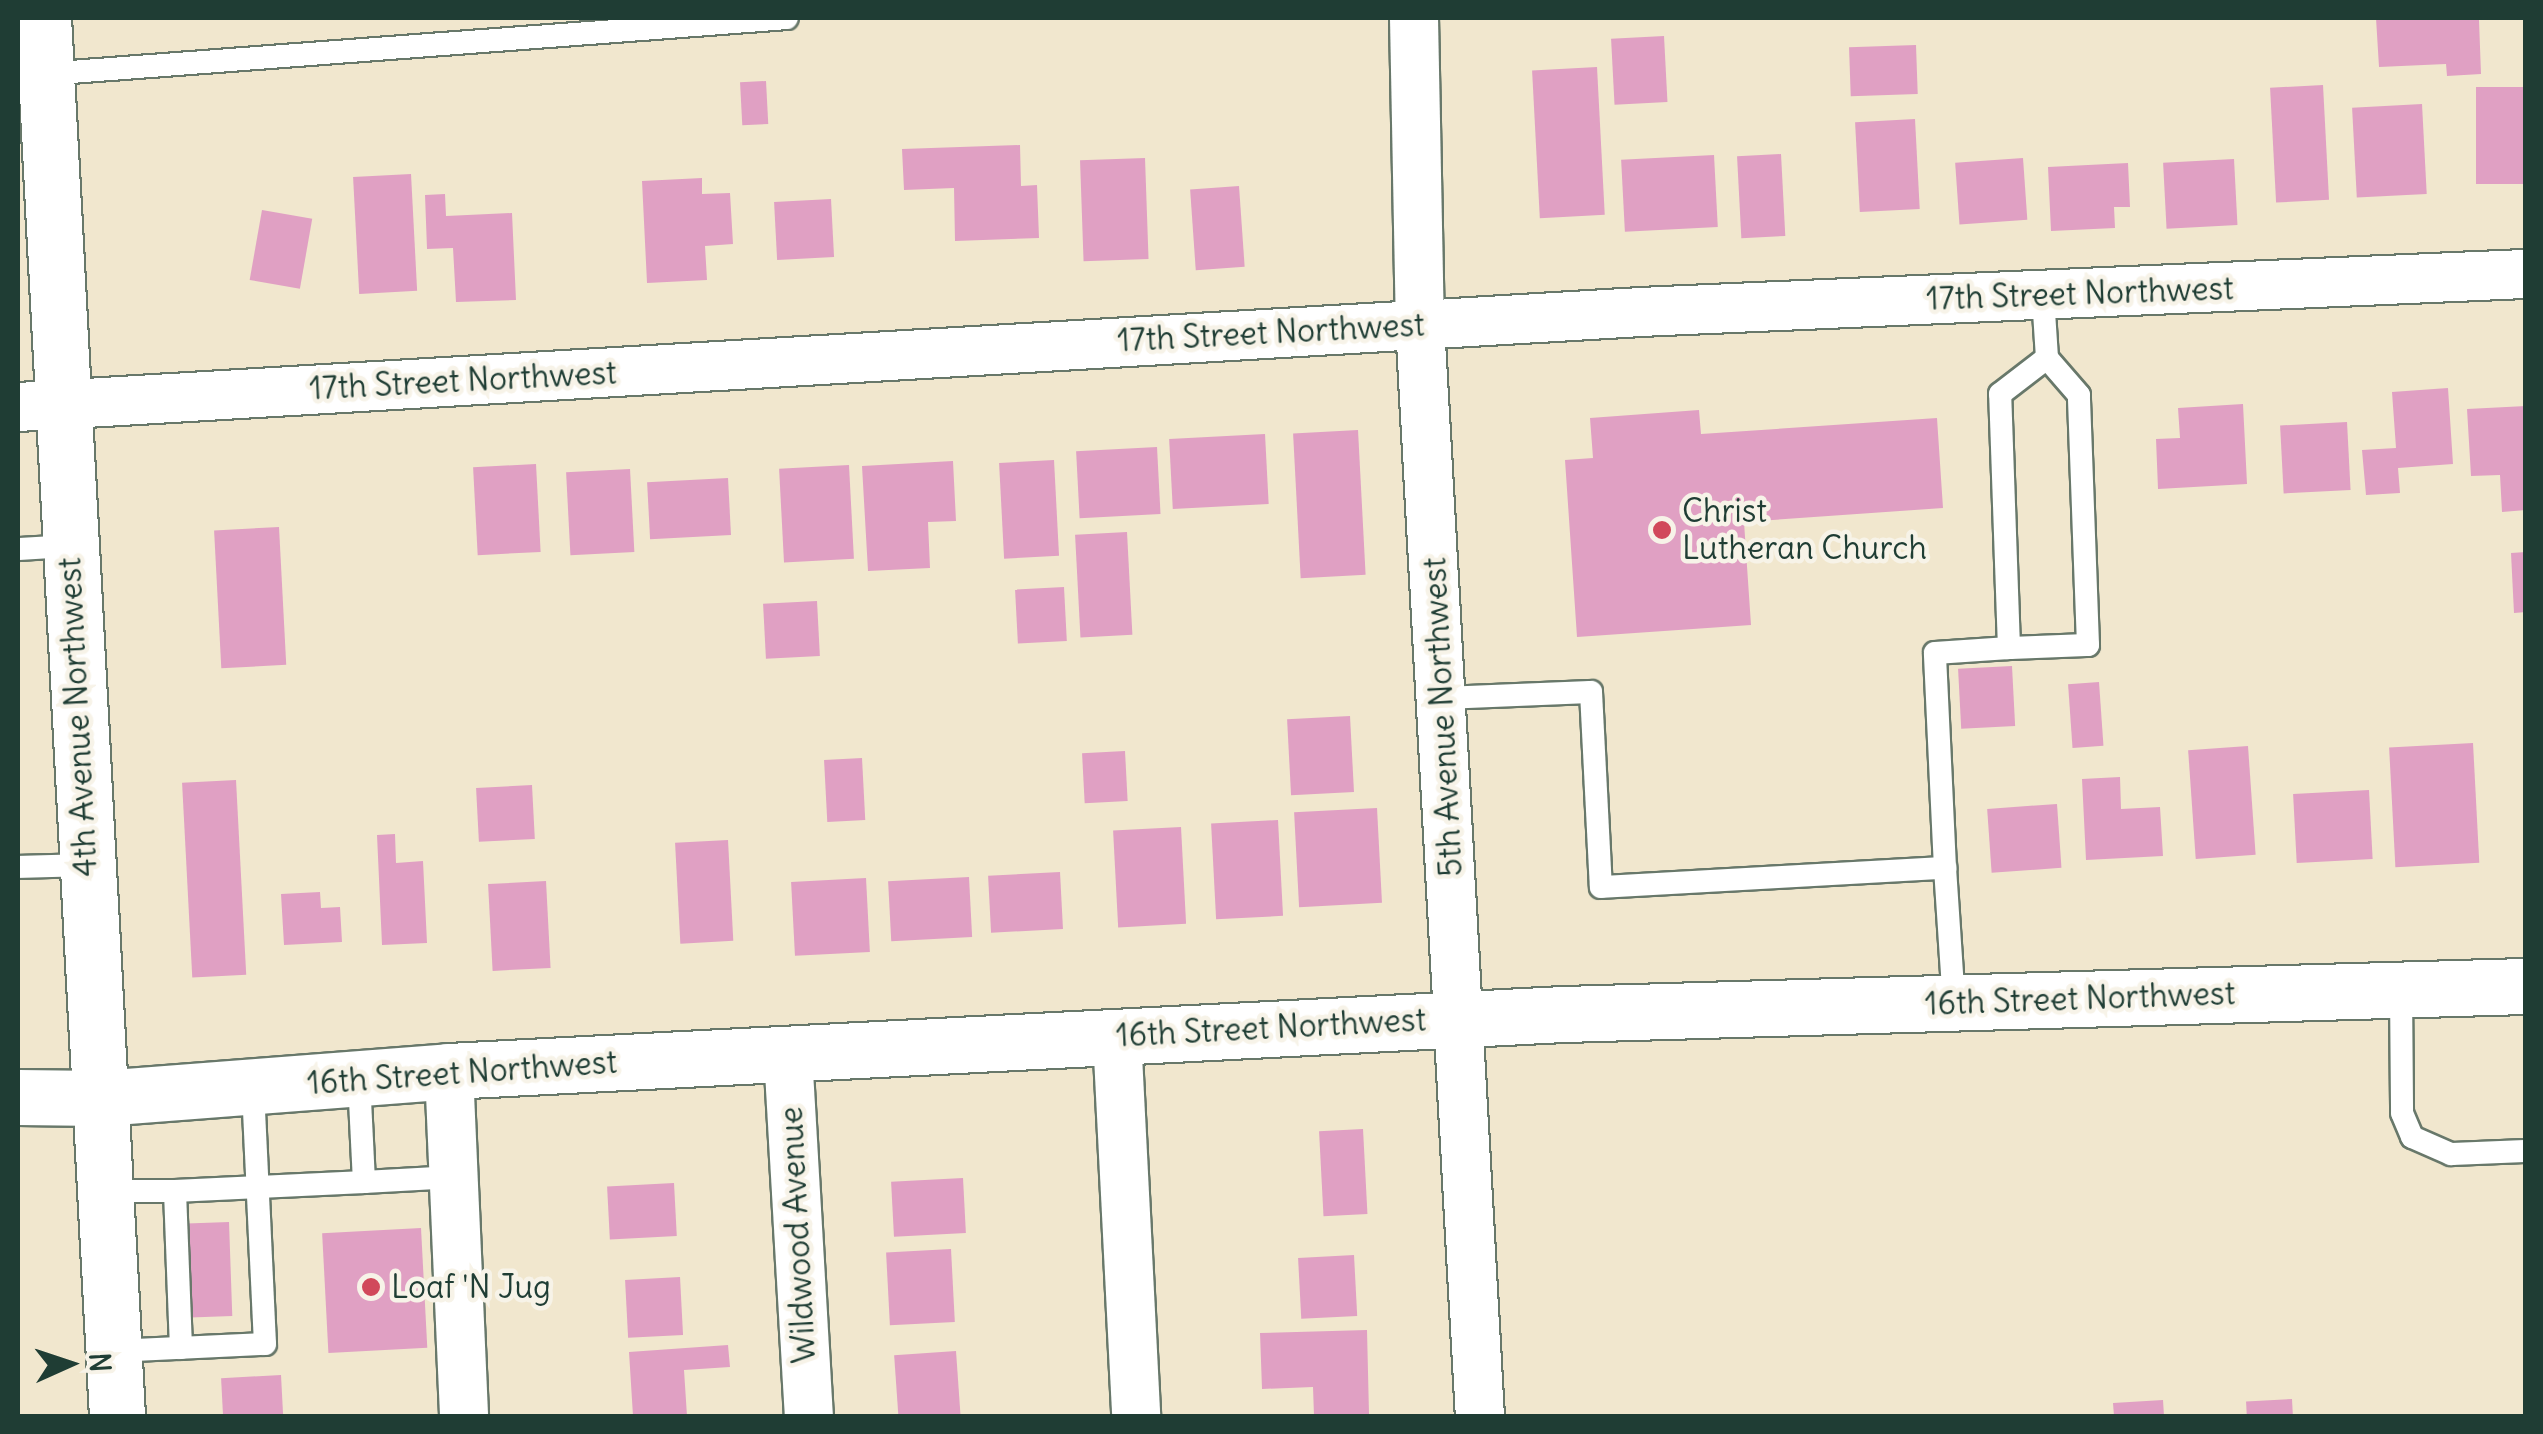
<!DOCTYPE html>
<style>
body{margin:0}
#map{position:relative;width:2543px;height:1434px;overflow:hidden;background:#f1e7ce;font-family:Delius,sans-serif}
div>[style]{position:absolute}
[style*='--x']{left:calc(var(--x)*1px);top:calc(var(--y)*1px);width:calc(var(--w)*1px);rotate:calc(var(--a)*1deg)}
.building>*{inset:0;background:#e0a0c3;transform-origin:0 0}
.roads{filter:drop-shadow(2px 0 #68786a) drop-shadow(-2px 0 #68786a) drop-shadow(0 2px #68786a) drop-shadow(0 -2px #68786a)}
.lane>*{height:22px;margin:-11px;padding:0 11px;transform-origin:11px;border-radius:11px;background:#fff}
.street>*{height:48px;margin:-24px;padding:0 24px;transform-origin:24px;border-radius:24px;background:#fff}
.secondary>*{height:55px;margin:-27.5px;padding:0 27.5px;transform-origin:27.5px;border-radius:27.5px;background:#fff}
.dots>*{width:28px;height:28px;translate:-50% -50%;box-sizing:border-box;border:5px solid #f7f3e8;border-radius:50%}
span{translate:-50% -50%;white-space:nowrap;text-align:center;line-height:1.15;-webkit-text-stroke:9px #f7f3e8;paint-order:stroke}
.street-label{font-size:32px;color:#1f3d34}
.poi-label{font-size:32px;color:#1f3d34}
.left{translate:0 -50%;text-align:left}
.frame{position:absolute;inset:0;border:20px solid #1f3d34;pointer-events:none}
.north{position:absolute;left:20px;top:1314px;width:100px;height:100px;-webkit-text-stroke:8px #f7f3e8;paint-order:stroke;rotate:87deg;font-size:28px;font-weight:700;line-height:40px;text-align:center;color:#1f3d34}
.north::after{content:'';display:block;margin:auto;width:35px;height:45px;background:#1f3d34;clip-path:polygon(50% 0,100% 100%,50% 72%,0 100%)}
</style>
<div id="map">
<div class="building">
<i style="clip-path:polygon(2376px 18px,2479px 20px,2481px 74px,2447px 76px,2446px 64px,2379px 67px)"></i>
<i style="left:1664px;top:36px;width:66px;height:53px;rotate:87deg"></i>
<i style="left:1916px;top:45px;width:49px;height:67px;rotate:88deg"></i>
<i style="left:1597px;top:67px;width:148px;height:65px;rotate:87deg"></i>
<i style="left:766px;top:81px;width:43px;height:26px;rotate:87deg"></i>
<i style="left:2323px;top:85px;width:115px;height:53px;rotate:87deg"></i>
<i style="left:2526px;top:87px;width:97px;height:50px;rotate:90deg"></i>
<i style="left:2422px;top:104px;width:90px;height:70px;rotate:87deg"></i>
<i style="left:1915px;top:119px;width:90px;height:60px;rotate:87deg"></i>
<i style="clip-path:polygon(1020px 145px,1021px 186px,1037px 185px,1039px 238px,955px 241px,954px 188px,904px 190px,902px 149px)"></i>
<i style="left:1781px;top:154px;width:82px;height:44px;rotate:87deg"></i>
<i style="left:1714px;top:155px;width:72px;height:93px;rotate:87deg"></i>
<i style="left:1145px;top:158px;width:101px;height:65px;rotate:88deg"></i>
<i style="left:2023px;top:158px;width:62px;height:68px;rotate:86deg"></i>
<i style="left:2234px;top:159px;width:66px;height:71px;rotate:87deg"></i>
<i style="clip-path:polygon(2128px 163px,2130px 207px,2114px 207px,2115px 228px,2051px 231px,2048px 167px)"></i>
<i style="left:411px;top:174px;width:117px;height:58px;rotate:87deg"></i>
<i style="clip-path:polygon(702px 178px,702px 194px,730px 193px,733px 244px,705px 246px,707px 280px,647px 283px,642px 181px)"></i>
<i style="left:1239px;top:186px;width:81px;height:49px;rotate:86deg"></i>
<i style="clip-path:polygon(445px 194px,446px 216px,512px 213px,516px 300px,456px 302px,453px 248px,427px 249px,425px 195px)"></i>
<i style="left:831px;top:199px;width:58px;height:57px;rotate:87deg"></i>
<i style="left:262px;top:210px;width:51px;height:71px;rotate:10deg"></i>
<i style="clip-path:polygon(2448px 388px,2453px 464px,2398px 468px,2400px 493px,2366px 495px,2362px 450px,2396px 448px,2392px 392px)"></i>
<i style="clip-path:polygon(2243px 404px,2247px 484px,2158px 489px,2156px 439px,2180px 438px,2178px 408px)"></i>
<i style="clip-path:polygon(2526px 406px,2526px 510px,2502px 512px,2500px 475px,2471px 476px,2467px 409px)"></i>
<i style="clip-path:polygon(1699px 410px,1701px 434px,1937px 418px,1943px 508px,1744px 522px,1751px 625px,1577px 637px,1565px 460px,1593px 458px,1590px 418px)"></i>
<i style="left:2347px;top:422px;width:68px;height:67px;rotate:87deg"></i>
<i style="left:1358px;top:430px;width:145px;height:65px;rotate:87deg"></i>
<i style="left:1265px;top:434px;width:70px;height:96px;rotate:87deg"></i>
<i style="left:1157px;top:447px;width:67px;height:81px;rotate:87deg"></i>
<i style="left:1054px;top:460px;width:96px;height:55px;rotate:87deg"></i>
<i style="clip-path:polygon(953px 461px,956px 521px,928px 522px,930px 568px,868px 571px,862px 466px)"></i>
<i style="left:536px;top:464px;width:88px;height:63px;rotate:87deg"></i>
<i style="left:849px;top:465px;width:94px;height:70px;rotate:87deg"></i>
<i style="left:630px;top:469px;width:83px;height:64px;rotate:87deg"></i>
<i style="left:728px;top:478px;width:57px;height:81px;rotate:87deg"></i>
<i style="left:279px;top:527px;width:138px;height:65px;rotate:87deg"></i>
<i style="left:1127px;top:532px;width:103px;height:52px;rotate:87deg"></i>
<i style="clip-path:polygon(2526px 552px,2526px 612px,2514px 613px,2511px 553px)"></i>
<i style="left:1064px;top:587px;width:54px;height:49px;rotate:87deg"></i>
<i style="left:817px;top:601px;width:55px;height:54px;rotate:87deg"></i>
<i style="left:2012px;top:666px;width:60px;height:54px;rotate:87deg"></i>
<i style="left:2099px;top:682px;width:64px;height:31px;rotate:86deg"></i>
<i style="left:1350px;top:716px;width:76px;height:63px;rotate:87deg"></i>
<i style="left:2473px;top:743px;width:120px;height:84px;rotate:87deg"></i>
<i style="left:2248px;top:746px;width:109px;height:60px;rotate:86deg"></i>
<i style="left:1125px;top:751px;width:50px;height:43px;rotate:87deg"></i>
<i style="left:862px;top:758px;width:62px;height:38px;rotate:87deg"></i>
<i style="clip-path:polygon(2120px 777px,2121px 809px,2160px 807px,2163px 856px,2086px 860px,2082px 779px)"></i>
<i style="left:236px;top:780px;width:195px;height:54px;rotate:87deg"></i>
<i style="left:532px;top:785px;width:54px;height:56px;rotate:87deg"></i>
<i style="left:2369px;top:790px;width:69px;height:76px;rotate:87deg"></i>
<i style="left:2057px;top:804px;width:64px;height:70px;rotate:86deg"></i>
<i style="left:1377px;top:808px;width:95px;height:83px;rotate:87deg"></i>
<i style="left:1278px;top:820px;width:96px;height:67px;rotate:87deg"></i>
<i style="left:1181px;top:827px;width:97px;height:68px;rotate:87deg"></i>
<i style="clip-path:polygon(395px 834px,396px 863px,423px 861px,427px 943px,382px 945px,377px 835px)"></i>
<i style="left:728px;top:840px;width:101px;height:53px;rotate:87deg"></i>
<i style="left:1060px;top:872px;width:57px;height:72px;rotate:87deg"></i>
<i style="left:969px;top:877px;width:60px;height:81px;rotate:87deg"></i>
<i style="left:866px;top:878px;width:74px;height:75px;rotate:87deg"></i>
<i style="left:546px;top:881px;width:87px;height:58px;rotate:87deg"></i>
<i style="clip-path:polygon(320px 892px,321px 908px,340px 907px,342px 942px,284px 945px,281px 894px)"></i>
<i style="left:1363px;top:1129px;width:85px;height:44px;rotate:87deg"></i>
<i style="left:963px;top:1178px;width:55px;height:72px;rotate:87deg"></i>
<i style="left:674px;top:1183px;width:53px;height:67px;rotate:87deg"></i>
<i style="left:229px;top:1222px;width:94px;height:42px;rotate:88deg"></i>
<i style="left:421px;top:1228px;width:120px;height:99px;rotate:87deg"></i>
<i style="left:951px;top:1249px;width:73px;height:65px;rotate:87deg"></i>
<i style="left:1354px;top:1255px;width:61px;height:56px;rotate:87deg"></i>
<i style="left:680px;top:1277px;width:58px;height:55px;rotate:87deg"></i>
<i style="clip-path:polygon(1367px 1330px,1369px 1414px,1314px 1416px,1313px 1387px,1262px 1389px,1260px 1333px)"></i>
<i style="clip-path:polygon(728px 1345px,730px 1367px,684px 1370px,687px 1416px,633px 1416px,629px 1352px)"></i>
<i style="left:956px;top:1351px;width:65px;height:62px;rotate:86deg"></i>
<i style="left:281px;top:1375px;width:41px;height:60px;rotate:87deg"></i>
<i style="left:2292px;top:1399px;width:17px;height:46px;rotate:87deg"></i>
<i style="clip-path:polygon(2163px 1400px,2164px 1416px,2114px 1416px,2113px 1403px)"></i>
</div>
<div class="roads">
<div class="lane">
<i style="--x:18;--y:76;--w:771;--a:-4.31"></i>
<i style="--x:18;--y:549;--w:50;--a:-3.4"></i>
<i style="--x:2009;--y:648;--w:79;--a:-2.2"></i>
<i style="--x:2088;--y:645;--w:250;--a:-92.1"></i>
<i style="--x:2079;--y:395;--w:49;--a:-130.9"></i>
<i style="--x:1442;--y:698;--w:149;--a:-2.3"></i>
<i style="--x:1591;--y:692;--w:195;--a:87.1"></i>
<i style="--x:1601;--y:887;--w:345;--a:-3.2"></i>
<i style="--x:1945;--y:868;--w:135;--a:86.2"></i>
<i style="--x:18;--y:867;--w:68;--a:-1.7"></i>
<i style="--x:1945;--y:868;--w:215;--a:-92.7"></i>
<i style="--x:1935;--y:653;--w:74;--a:-3.9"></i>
<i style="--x:2009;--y:648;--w:254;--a:-92"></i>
<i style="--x:2000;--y:394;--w:59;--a:-37.5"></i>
<i style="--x:2047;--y:358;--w:62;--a:-93.7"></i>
<i style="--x:2401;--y:990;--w:123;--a:89.5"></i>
<i style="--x:2402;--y:1113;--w:26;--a:67"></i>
<i style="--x:2412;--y:1137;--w:43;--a:23.6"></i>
<i style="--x:2451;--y:1154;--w:75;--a:-2.3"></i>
<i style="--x:364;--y:1182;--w:90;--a:-3.2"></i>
<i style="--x:106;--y:1191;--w:69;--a:0"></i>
<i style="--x:181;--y:1348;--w:157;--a:-92.2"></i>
<i style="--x:175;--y:1191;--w:189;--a:-2.7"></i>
<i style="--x:364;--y:1182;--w:104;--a:-92.8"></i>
<i style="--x:114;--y:1351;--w:151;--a:-2.7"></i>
<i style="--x:265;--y:1344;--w:258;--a:-92.7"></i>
</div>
<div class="street">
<i style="--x:1414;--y:18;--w:306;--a:88.9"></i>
<i style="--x:1420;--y:324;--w:1094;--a:86.86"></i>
<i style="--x:18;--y:407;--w:1625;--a:-3.35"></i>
<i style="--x:1640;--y:312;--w:887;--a:-2.46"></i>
<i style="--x:1117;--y:1036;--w:380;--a:87.1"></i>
<i style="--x:788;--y:1054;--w:363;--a:86.7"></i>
<i style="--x:449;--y:1071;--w:345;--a:87.5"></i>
</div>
<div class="secondary">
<i style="--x:43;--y:18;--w:1400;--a:86.97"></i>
<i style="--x:18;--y:1097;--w:83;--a:0.7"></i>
<i style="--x:101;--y:1098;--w:349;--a:-4.4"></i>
<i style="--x:449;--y:1071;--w:1116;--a:-2.93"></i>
<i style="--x:1564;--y:1014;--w:962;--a:-1.67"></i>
</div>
</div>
<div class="dots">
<i style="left:1662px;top:530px;background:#d1495b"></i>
<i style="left:371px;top:1287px;background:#d1495b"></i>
</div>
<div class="street-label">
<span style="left:2080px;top:294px;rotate:-2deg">17th Street Northwest</span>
<span style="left:1271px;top:333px;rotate:-3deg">17th Street Northwest</span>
<span style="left:463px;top:381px;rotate:-3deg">17th Street Northwest</span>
<span style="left:78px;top:717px;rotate:-93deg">4th Avenue Northwest</span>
<span style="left:1443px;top:717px;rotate:-93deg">5th Avenue Northwest</span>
<span style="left:2080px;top:999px;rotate:-2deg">16th Street Northwest</span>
<span style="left:1271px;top:1028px;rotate:-3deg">16th Street Northwest</span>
<span style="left:462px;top:1073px;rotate:-4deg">16th Street Northwest</span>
<span style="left:798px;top:1235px;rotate:-93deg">Wildwood Avenue</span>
</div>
<div class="poi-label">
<span class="left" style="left:1682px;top:530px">Christ<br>Lutheran Church</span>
<span class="left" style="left:391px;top:1287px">Loaf 'N Jug</span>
</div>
<div class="frame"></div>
<div class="north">N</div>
</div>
